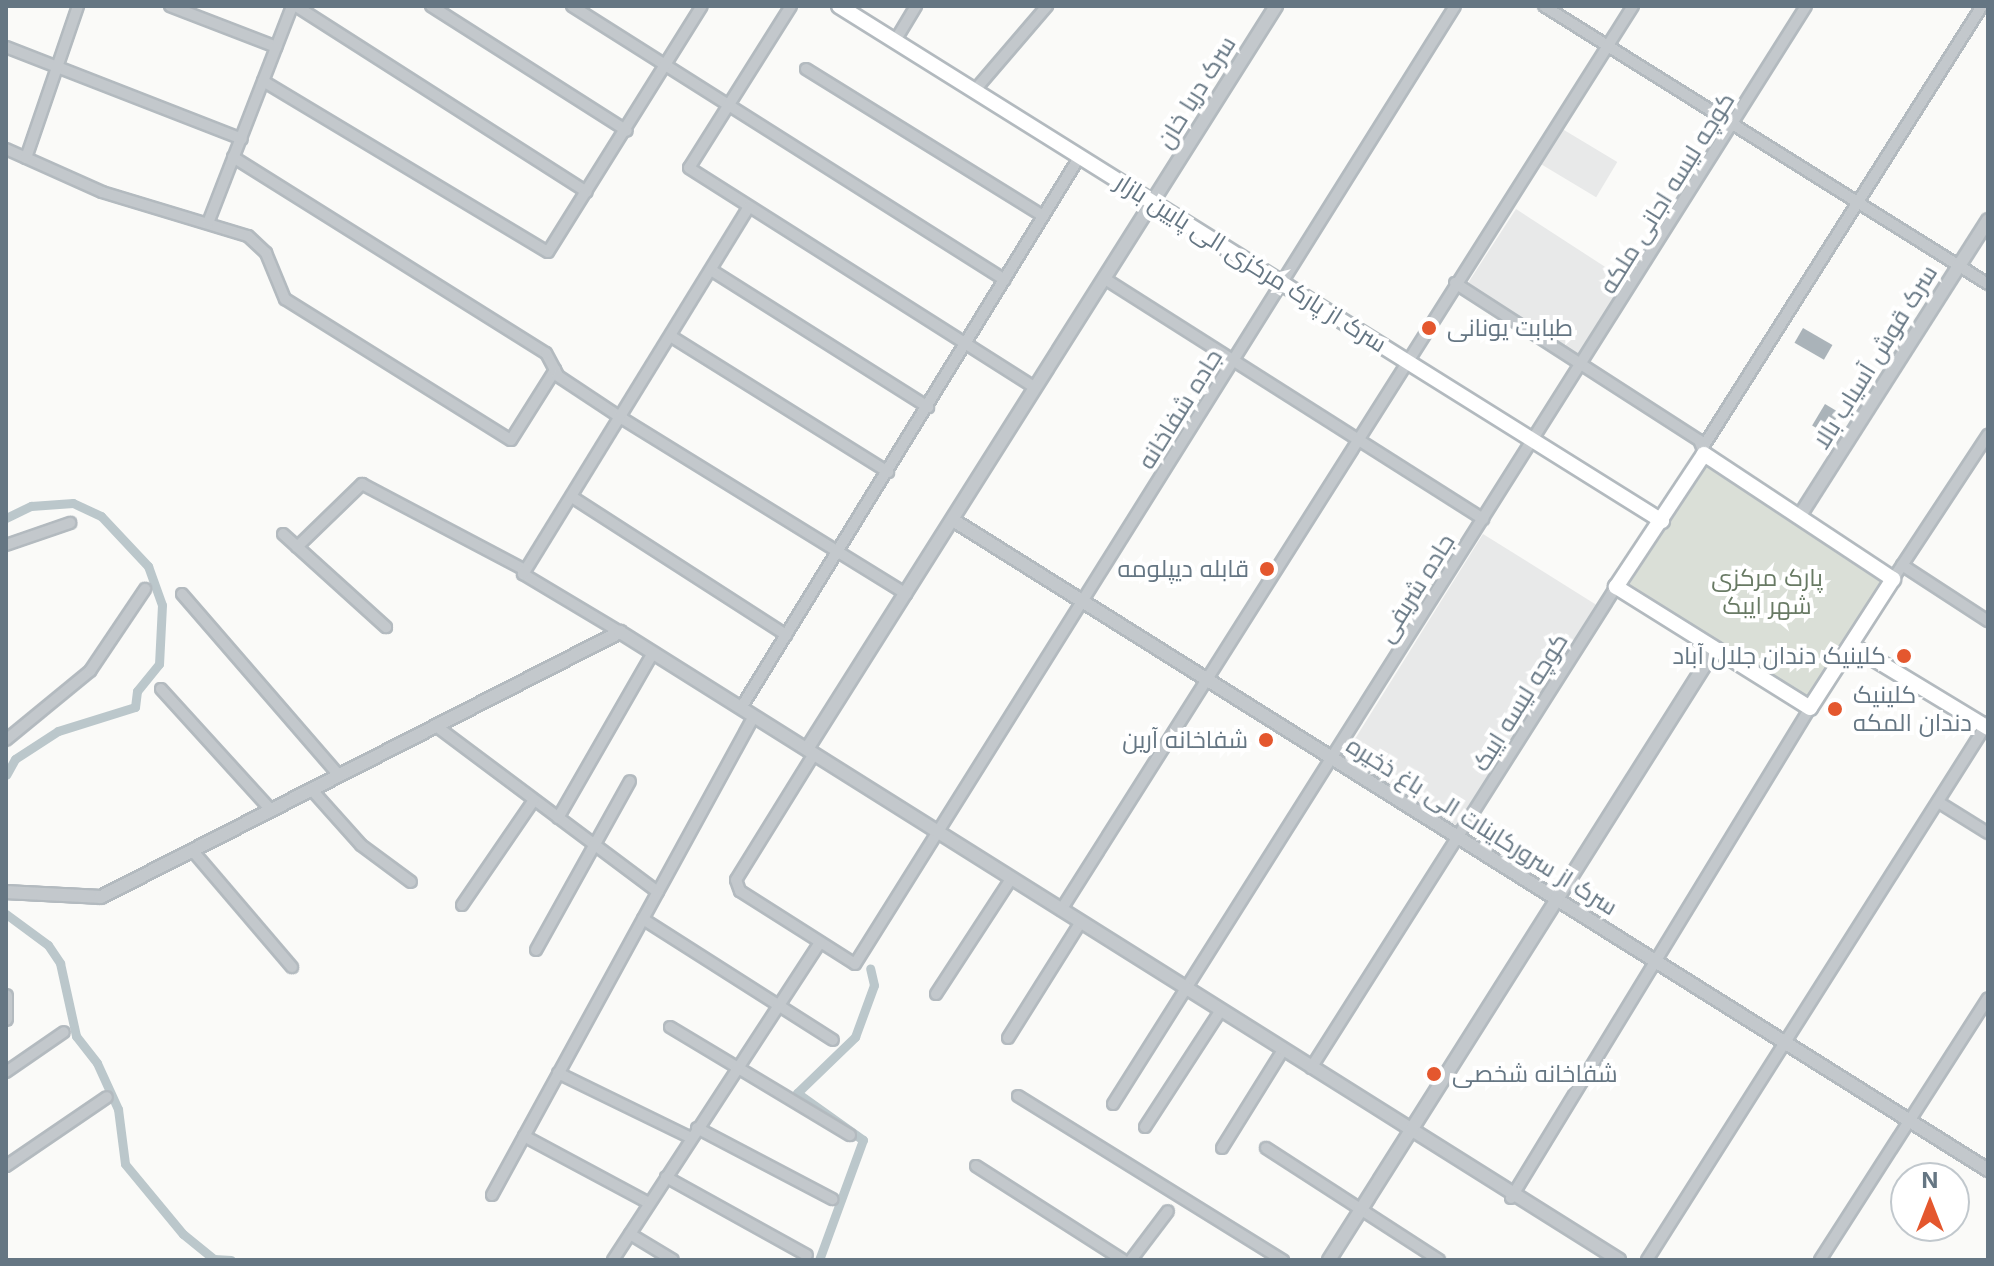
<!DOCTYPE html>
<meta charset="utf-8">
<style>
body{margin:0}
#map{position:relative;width:1994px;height:1266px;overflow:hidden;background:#fafaf8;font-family:Inter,Cairo,sans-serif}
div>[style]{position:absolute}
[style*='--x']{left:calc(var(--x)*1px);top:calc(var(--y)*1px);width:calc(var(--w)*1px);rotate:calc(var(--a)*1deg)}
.built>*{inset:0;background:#e8e9e9;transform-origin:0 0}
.green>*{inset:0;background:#dadfd7;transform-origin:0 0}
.canal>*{height:9px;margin:-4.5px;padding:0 4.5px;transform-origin:4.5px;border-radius:4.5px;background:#bbc7cb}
.building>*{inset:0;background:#aab3b9;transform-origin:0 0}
.roads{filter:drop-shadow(2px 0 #b3babf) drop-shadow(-2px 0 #b3babf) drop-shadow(0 2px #b3babf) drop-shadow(0 -2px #b3babf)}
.minor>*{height:10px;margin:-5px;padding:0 5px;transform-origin:5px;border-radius:5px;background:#c3c8cc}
.tertiary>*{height:12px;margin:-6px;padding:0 6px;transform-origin:6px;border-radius:6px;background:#c3c8cc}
.secondary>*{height:14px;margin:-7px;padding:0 7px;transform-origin:7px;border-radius:7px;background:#fff}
.dots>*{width:22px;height:22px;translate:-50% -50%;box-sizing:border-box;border:4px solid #fff;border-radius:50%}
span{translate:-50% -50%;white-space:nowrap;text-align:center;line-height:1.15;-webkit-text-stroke:8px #fff;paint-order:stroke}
.street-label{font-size:24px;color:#657683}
.poi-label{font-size:24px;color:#657683}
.left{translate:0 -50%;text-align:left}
.right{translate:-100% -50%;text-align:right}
.park-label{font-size:24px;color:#687a64}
.frame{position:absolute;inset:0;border:8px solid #657683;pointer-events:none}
.north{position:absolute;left:1890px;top:1162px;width:80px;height:80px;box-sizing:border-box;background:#fff;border:2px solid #c1c8cd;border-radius:50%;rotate:0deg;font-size:22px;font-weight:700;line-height:32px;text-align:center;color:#657683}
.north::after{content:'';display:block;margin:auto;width:28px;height:36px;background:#e4572e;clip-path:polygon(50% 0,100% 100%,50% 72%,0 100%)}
</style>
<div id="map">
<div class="built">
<i style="left:1559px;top:127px;width:68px;height:41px;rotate:31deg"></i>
<i style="left:1516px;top:209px;width:133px;height:89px;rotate:33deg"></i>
<i style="left:1483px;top:534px;width:133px;height:262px;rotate:32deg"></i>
</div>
<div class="green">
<i style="left:1704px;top:465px;width:217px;height:147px;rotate:32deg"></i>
</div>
<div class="canal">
<i style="--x:6;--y:518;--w:28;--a:-26"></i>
<i style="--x:31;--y:506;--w:42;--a:-4.1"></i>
<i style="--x:73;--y:503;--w:31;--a:25"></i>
<i style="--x:101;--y:516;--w:69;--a:46.8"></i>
<i style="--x:148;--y:566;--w:41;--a:70.3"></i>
<i style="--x:162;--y:605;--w:59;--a:92.9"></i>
<i style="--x:159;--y:664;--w:35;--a:129"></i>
<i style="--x:137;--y:691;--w:16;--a:97"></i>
<i style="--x:135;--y:707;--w:81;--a:162.7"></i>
<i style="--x:58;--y:731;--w:51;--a:146.9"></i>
<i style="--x:15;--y:759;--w:18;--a:119"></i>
<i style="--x:6;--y:914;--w:52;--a:36.4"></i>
<i style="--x:48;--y:945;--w:22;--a:56"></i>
<i style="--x:60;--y:963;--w:75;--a:77.6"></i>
<i style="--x:76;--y:1036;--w:34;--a:52"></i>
<i style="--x:97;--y:1063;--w:51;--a:65.5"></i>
<i style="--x:118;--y:1109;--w:55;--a:82.7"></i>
<i style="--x:125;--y:1164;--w:91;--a:50.4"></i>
<i style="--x:183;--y:1234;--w:40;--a:39"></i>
<i style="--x:214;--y:1259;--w:17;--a:3"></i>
<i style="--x:819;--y:1260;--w:128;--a:-69.9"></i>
<i style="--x:863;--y:1140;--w:81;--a:-144.5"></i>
<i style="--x:797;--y:1093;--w:81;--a:-44"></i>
<i style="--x:855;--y:1037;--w:55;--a:-69.9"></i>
<i style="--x:874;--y:985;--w:17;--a:-103"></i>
</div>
<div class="building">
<i style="left:1803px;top:328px;width:34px;height:17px;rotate:30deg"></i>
<i style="left:1825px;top:404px;width:17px;height:25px;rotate:31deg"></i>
</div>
<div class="roads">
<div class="minor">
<i style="--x:170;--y:6;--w:114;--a:21.1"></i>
<i style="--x:296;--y:6;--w:345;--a:32.6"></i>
<i style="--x:431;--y:6;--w:232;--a:32.5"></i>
<i style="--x:572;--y:6;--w:512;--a:32.33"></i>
<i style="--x:791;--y:6;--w:191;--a:122.2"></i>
<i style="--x:689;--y:168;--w:410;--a:32.4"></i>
<i style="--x:1544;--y:6;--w:524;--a:32.05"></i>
<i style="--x:895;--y:41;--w:41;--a:-59"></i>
<i style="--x:6;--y:47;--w:253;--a:21.3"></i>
<i style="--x:806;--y:69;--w:279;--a:31.8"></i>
<i style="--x:263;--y:81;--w:332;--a:31"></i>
<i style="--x:548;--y:252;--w:290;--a:-58"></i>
<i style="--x:975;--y:90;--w:111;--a:-49.4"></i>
<i style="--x:6;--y:149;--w:105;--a:24.1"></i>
<i style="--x:102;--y:192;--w:152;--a:16.8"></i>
<i style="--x:248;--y:236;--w:25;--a:43"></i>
<i style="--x:266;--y:253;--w:50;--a:67.6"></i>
<i style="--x:285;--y:299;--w:266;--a:32"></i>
<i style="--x:511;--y:440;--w:83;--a:-57.8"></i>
<i style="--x:233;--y:157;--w:369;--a:32.1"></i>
<i style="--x:546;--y:353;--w:26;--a:62"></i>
<i style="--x:558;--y:376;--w:78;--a:33.5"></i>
<i style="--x:623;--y:419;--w:333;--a:31.7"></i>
<i style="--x:26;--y:158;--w:161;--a:-71.1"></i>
<i style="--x:208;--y:223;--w:233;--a:-68.8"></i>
<i style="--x:711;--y:270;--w:257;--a:32.3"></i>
<i style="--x:1105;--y:279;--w:448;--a:32.4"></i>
<i style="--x:1455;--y:283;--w:290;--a:32.8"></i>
<i style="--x:1699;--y:440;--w:11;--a:68"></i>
<i style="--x:672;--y:337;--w:255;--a:32"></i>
<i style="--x:1703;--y:447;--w:522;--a:-57.68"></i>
<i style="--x:572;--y:497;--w:255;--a:32.8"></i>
<i style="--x:283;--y:534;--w:139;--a:42.1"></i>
<i style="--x:6;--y:545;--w:68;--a:-19"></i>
<i style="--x:297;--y:547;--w:91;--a:-44.1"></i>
<i style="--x:362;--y:484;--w:184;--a:27.8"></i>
<i style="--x:1902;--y:565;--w:103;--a:33.1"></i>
<i style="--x:1893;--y:579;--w:173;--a:-56.6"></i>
<i style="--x:182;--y:594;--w:240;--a:49.1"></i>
<i style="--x:620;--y:632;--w:113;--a:-149.1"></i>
<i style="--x:523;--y:574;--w:431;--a:-58.4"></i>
<i style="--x:161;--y:689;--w:164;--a:47.7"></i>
<i style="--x:741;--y:708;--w:648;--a:-58.44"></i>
<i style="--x:436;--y:726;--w:277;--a:36.8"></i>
<i style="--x:6;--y:740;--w:109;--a:-39.4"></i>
<i style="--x:90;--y:671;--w:99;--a:-56.1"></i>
<i style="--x:814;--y:754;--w:148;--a:121.8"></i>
<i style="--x:736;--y:880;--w:12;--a:70"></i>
<i style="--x:740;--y:891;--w:136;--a:32.4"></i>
<i style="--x:855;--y:964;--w:1130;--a:-57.94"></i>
<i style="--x:311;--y:789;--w:75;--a:48.2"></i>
<i style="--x:361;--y:845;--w:62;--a:36.5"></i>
<i style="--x:1938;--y:802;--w:59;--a:31.8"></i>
<i style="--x:558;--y:818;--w:190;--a:-60.1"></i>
<i style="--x:192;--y:850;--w:154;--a:49.5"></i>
<i style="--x:462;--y:905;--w:127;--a:-55.6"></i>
<i style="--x:1061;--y:910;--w:1070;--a:-57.68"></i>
<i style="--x:643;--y:919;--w:225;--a:32.5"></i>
<i style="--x:536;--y:950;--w:193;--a:-60.9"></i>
<i style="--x:936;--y:994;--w:137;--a:-56.9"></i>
<i style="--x:670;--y:1027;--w:210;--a:31"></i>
<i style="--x:1008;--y:1038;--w:136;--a:-57.9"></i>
<i style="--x:1311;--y:1068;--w:570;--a:-57.62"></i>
<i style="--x:6;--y:1072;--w:70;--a:-34.6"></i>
<i style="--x:558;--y:1073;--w:148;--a:26"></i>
<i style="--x:1018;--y:1096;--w:312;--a:31.8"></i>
<i style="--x:1113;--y:1104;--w:1298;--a:-57.74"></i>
<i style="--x:1145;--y:1127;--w:140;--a:-57"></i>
<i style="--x:697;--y:1128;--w:153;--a:27.7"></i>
<i style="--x:524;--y:1136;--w:142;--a:28.2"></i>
<i style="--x:1222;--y:1148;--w:115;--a:-58.1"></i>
<i style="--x:1266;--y:1148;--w:206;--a:32.9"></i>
<i style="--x:6;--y:1166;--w:122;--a:-34.3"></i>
<i style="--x:976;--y:1166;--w:174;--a:32.6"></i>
<i style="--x:666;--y:1177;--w:161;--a:29"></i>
<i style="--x:492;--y:1195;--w:546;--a:-61.32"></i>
<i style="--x:1511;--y:1198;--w:574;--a:-58.61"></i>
<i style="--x:630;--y:1234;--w:50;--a:31.2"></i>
<i style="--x:613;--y:1260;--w:379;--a:-56.9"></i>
<i style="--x:1131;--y:1260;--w:61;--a:-52.9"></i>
<i style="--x:1647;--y:1260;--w:637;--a:-57.63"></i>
<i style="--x:1820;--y:1260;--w:311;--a:-57.3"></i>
</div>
<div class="tertiary">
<i style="--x:1799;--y:517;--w:352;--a:-57.5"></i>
<i style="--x:953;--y:520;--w:1222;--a:32.13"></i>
<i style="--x:807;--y:749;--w:879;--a:-57.74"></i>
<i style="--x:6;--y:892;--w:95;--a:3"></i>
<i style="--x:101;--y:897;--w:583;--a:-27.05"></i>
<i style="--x:620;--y:632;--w:1180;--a:32.15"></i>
<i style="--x:6;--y:996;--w:23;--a:90"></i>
<i style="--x:1329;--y:1260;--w:723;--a:-57.72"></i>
</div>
<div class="secondary">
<i style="--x:839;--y:6;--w:971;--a:32.04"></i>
<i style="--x:1704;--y:454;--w:227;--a:33.5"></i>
<i style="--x:1893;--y:579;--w:153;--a:122.8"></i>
<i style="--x:1810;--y:708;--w:229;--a:-148"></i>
<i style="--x:1616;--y:587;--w:159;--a:-56.5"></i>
<i style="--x:1851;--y:645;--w:160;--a:31.2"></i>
</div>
</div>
<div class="dots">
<i style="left:1429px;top:328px;background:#e4572e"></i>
<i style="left:1267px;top:569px;background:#e4572e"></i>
<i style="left:1904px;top:656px;background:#e4572e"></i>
<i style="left:1835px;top:709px;background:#e4572e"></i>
<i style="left:1266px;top:740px;background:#e4572e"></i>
<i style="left:1434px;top:1074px;background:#e4572e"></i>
</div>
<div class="street-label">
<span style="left:1196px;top:92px;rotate:-58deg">سرک دریا خان</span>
<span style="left:1667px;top:193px;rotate:-58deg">کوچه لیسه اجانی ملکه</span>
<span style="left:1251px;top:263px;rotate:32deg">سرک از پارک مرکزی الی پایین بازار</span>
<span style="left:1875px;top:357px;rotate:-58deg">سرک قوش آسیاب بالا</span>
<span style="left:1180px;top:409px;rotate:-58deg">جاده شفاخانه</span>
<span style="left:1416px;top:588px;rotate:-58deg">جاده شریفی</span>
<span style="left:1520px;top:702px;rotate:-58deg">کوچه لیسه ایبک</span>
<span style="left:1482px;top:826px;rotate:32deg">سرک از سرورکاینات الی باغ ذخیره</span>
</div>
<div class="poi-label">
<span class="left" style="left:1447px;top:328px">طبابت یونانی</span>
<span class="right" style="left:1249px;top:569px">قابله دیپلومه</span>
<span class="right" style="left:1886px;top:656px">کلینیک دندان جلال آباد</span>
<span class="left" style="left:1853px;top:709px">کلینیک<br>دندان المکه</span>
<span class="right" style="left:1248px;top:740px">شفاخانه آرین</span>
<span class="left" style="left:1452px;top:1074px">شفاخانه شخصی</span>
</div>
<div class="park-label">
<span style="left:1767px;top:592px">پارک مرکزی<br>شهر ایبک</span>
</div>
<div class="frame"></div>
<div class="north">N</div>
</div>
